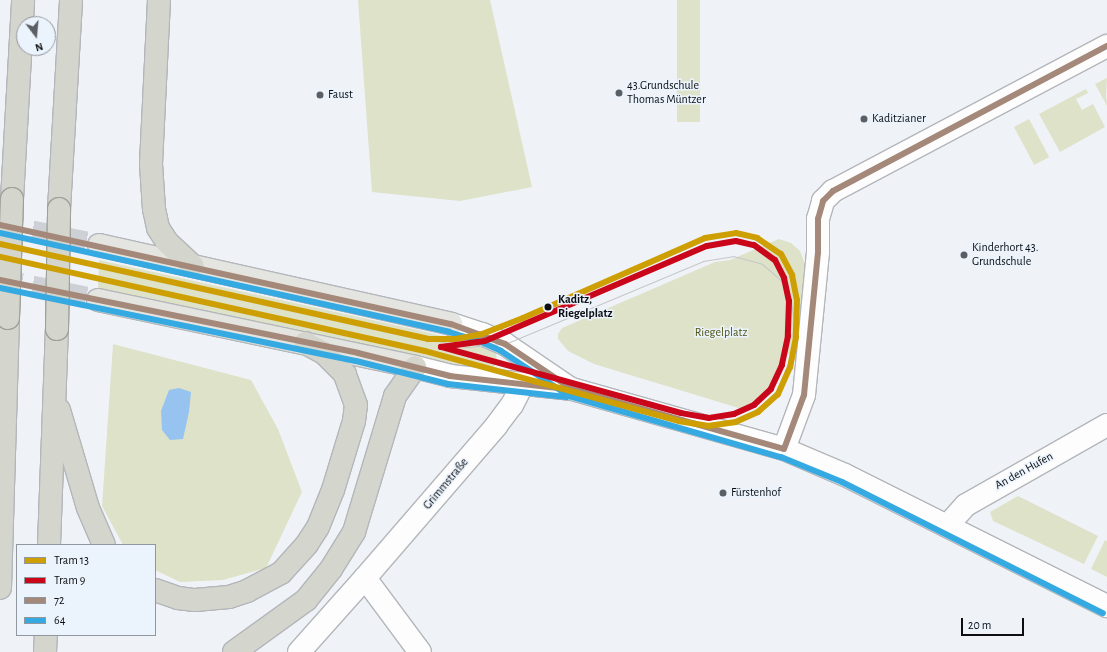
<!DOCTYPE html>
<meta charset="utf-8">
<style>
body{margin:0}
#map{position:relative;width:1107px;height:652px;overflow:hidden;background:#eff3f8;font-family:"Alegreya Sans",sans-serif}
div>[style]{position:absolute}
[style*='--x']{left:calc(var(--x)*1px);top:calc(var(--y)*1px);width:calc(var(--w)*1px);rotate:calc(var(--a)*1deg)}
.green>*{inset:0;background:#dde2c9;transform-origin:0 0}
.water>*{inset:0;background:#96c3f0}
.major-tunnel>*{height:22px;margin-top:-11px;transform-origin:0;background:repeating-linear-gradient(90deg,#cdd1d5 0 22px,transparent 0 33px)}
.roads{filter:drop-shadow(1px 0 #b3b6ba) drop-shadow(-1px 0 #b3b6ba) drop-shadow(0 1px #b3b6ba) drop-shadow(0 -1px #b3b6ba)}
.minor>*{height:22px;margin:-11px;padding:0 11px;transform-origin:11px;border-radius:11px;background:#fdfdfe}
.major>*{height:22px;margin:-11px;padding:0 11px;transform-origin:11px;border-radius:11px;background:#e4e5e0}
.highway>*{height:22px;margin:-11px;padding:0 11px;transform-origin:11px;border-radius:11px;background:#d4d5cc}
.tram>*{height:1px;margin:-0.5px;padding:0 0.5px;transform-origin:0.5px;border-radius:0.5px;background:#c5c7c8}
.bridges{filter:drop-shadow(1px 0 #9ea099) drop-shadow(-1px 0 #9ea099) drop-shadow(0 1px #9ea099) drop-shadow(0 -1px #9ea099)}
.highway-bridge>*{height:22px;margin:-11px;padding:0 11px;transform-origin:11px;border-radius:11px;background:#d4d5cc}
.bus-1>*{height:6px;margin:-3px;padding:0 3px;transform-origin:3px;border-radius:3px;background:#a4897a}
.bus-2>*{height:6px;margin:-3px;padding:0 3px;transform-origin:3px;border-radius:3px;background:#35a9e1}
.tram-1>*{height:6px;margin:-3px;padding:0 3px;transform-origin:3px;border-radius:3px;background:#cd9f03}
.tram-2>*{height:6px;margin:-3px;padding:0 3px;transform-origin:3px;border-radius:3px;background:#c9061a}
.dots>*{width:11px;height:11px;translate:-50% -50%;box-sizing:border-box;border:2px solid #ebf3fc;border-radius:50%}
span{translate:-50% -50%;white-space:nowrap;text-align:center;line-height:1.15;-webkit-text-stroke:3px #ebf3fc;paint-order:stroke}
.poi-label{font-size:12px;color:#0c0e11}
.left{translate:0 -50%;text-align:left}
.stop-label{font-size:12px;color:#0c0e11;font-weight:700}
.park-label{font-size:12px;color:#4e5312}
.street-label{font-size:12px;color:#0c0e11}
.legend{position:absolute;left:16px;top:544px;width:140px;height:92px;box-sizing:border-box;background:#ebf3fc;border:1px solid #92979e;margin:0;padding:5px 7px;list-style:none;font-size:12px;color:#0c0e11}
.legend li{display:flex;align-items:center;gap:8px;height:20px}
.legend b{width:20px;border:1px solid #92979e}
.north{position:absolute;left:16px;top:16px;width:40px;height:40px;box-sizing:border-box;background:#ebf3fc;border:1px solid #92979e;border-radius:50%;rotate:164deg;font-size:11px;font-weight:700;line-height:16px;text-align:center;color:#0c0e11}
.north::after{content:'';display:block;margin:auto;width:14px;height:18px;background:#5b5e62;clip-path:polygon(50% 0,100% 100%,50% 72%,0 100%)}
.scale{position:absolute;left:961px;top:618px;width:63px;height:18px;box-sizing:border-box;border:2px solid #0c0e11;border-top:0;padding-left:5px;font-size:12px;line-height:14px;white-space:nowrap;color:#0c0e11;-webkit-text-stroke:3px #ebf3fc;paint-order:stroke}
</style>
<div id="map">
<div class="green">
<i style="clip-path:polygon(358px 0,490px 0,532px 187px,460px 201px,372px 192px)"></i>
<i style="left:677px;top:0;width:23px;height:122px"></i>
<i style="clip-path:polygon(1107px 78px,1106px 95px,1107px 106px,1095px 84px)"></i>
<i style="clip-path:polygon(1086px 89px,1088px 93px,1076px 99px,1082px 110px,1093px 104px,1105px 127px,1060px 152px,1039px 114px)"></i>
<i style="left:1029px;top:119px;width:43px;height:17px;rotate:62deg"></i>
<i style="clip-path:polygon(779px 239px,791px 243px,800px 251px,805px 264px,798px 355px,787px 354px,768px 395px,750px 409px,742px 409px,594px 364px,568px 351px,558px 339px,558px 334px,562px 328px,715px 262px,730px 260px)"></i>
<i style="clip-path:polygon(99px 260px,418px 330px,485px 347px,496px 353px,497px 362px,492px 370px,471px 371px,342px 339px,98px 288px)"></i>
<i style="clip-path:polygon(113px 344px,251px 380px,278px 429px,302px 492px,266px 568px,223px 580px,180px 582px,155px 570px,155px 545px,123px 545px,102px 506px)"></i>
<i style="clip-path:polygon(1018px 496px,1098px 536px,1084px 564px,993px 521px,990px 512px)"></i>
<i style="clip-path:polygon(1105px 540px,1107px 541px,1107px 577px,1091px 569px)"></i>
</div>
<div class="water">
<i style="clip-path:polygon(179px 388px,191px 392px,189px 412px,183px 439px,170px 440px,162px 430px,161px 411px,169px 390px)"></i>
</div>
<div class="major-tunnel">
<i style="--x:0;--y:225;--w:101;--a:11.4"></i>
<i style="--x:0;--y:280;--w:100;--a:11.5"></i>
</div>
<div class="roads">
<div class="minor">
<i style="--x:451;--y:324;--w:33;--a:18"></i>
<i style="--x:482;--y:334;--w:25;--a:23"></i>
<i style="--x:505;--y:344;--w:80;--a:34.3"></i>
<i style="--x:415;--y:367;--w:36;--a:14"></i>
<i style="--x:450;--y:376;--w:123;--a:6.1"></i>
<i style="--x:572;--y:389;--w:220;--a:15.8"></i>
<i style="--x:784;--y:449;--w:66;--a:23.1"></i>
<i style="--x:845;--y:475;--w:293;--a:26.6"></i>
<i style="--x:784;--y:449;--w:58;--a:-69.7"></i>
<i style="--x:804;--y:395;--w:144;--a:-84.4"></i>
<i style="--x:818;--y:252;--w:33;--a:-90"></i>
<i style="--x:818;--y:219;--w:19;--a:-74"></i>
<i style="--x:823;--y:201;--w:14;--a:-45"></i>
<i style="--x:833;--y:191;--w:310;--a:-27.9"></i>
<i style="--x:947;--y:526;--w:28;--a:-48"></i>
<i style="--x:966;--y:505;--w:162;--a:-29.6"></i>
<i style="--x:365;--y:578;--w:92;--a:53.4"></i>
<i style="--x:299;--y:652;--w:99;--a:-48.3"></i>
<i style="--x:365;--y:578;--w:201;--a:-49.2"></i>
<i style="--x:496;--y:426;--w:26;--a:-53"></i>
<i style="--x:512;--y:405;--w:22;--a:-63"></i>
</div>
<div class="major">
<i style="--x:99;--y:245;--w:361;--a:12.6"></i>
<i style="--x:98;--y:300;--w:324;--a:11.9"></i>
</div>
<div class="highway">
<i style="--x:159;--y:0;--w:164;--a:92.8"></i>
<i style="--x:151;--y:164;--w:45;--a:86.2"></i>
<i style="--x:154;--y:209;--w:19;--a:78"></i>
<i style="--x:158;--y:228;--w:17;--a:57"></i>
<i style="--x:167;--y:242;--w:35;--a:43"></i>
<i style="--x:12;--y:199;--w:199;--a:-86.8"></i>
<i style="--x:59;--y:209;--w:209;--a:-86.7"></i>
<i style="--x:59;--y:410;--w:102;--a:73.5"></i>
<i style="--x:88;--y:508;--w:40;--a:66.6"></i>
<i style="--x:49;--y:545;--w:216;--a:-87.9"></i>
<i style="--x:0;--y:588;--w:270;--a:-88.3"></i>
<i style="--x:155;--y:590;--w:24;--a:19"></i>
<i style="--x:178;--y:598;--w:17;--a:7"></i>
<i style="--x:195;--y:600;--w:34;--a:-5"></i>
<i style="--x:229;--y:597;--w:19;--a:-18"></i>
<i style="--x:247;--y:591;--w:38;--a:-28"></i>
<i style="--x:281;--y:573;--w:39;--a:-48"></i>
<i style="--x:307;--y:544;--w:20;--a:-57"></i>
<i style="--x:318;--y:527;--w:40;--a:-68"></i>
<i style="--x:333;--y:490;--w:72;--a:-73.1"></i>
<i style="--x:354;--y:421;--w:16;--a:-83"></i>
<i style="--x:356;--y:405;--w:33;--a:-110"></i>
<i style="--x:345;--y:374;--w:30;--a:-135"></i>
<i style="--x:324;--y:353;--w:21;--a:-152"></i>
<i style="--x:45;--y:652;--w:17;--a:-87"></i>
<i style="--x:234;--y:652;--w:89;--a:-35.8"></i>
<i style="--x:306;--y:600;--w:40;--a:-51"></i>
<i style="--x:331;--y:569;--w:44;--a:-58.1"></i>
<i style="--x:354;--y:532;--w:142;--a:-73.2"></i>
<i style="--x:395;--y:396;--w:35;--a:-55"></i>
</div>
</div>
<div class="tram">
<i style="--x:428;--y:339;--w:40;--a:12"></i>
<i style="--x:467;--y:347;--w:38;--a:-5"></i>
<i style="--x:505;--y:344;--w:215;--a:-22.7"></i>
<i style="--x:703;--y:261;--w:30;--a:-9"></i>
<i style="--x:733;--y:256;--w:30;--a:15"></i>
<i style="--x:762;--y:264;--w:23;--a:40"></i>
<i style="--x:780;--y:279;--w:25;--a:63"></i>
<i style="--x:791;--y:301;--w:36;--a:82"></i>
</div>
<div class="bridges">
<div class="highway-bridge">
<i style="--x:8;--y:318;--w:119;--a:-88.1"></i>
<i style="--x:57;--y:329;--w:120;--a:-89"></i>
</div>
</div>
<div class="bus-1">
<i style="--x:823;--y:201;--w:14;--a:-45"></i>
<i style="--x:833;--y:191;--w:310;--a:-27.9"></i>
<i style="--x:0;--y:225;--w:462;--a:12.4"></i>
<i style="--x:451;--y:324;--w:58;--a:20.3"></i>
<i style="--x:505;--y:344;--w:81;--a:33.9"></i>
<i style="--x:572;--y:389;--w:220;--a:15.8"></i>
<i style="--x:0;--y:280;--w:365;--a:11.5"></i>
<i style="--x:358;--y:353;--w:95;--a:14"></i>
<i style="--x:450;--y:376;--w:117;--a:6.4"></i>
<i style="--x:784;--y:449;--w:58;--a:-69.7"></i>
<i style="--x:804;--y:395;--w:144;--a:-84.4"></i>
<i style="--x:818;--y:252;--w:33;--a:-90"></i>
<i style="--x:818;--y:219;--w:19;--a:-74"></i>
</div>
<div class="bus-2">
<i style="--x:0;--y:233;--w:460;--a:12.4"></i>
<i style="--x:449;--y:332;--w:31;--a:17"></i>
<i style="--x:479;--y:341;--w:24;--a:24"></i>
<i style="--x:501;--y:351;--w:82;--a:33.5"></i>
<i style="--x:569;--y:396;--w:221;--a:16.1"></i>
<i style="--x:781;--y:457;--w:66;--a:22.3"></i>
<i style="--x:842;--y:482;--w:292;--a:26.7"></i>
<i style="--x:0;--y:288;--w:363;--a:11.6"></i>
<i style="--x:356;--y:361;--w:95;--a:14"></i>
<i style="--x:448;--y:384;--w:119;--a:6.3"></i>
</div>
<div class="tram-1">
<i style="--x:0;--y:244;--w:438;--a:12.5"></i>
<i style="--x:428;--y:339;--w:27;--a:0"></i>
<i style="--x:455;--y:339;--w:27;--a:-10"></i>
<i style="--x:482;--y:334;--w:44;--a:-21.3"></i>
<i style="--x:523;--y:318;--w:199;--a:-23.7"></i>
<i style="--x:705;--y:238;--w:31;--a:-9"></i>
<i style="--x:736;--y:233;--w:22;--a:13"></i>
<i style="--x:757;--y:238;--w:29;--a:34"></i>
<i style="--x:781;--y:254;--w:24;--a:62"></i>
<i style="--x:792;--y:275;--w:25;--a:79"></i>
<i style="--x:797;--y:300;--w:37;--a:92"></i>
<i style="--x:796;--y:337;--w:31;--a:101"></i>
<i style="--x:790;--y:367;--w:30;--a:114"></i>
<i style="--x:778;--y:394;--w:27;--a:138"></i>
<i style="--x:758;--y:412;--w:24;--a:156"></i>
<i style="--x:736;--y:422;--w:27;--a:172"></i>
<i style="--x:709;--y:426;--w:30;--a:-171"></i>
<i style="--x:679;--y:421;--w:263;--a:-164.6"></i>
<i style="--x:425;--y:351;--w:435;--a:-167.5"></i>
</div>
<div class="tram-2">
<i style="--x:736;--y:241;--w:18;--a:13"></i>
<i style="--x:754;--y:245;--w:26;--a:36"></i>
<i style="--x:775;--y:260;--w:20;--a:63"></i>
<i style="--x:784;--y:278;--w:24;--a:78"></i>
<i style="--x:789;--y:301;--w:35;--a:92"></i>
<i style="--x:788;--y:336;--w:30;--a:102"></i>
<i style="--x:782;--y:365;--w:26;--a:115"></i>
<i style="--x:771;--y:389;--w:23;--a:137"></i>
<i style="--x:754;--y:405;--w:22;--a:156"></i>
<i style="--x:734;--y:414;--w:25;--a:171"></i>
<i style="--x:709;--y:418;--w:28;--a:-170"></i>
<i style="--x:681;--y:413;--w:249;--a:-164.6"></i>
<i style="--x:441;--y:347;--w:44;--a:-7.8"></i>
<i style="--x:485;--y:341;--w:241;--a:-23.2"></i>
<i style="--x:707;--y:246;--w:29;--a:-10"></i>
</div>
<div class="dots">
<i style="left:619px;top:93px;background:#5b5e62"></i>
<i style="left:320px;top:95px;background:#5b5e62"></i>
<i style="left:864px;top:119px;background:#5b5e62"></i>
<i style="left:964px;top:255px;background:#5b5e62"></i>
<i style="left:548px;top:307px;background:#0c0e11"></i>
<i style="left:723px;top:493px;background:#5b5e62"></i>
</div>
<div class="poi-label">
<span class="left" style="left:627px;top:93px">43.Grundschule<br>Thomas Müntzer</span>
<span class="left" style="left:328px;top:95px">Faust</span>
<span class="left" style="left:872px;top:119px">Kaditzianer</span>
<span class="left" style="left:972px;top:255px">Kinderhort 43.<br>Grundschule</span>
<span class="left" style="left:731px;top:493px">Fürstenhof</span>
</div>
<div class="stop-label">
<span class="left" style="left:558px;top:307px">Kaditz,<br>Riegelplatz</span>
</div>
<div class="park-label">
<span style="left:721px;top:333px">Riegelplatz</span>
</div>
<div class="street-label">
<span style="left:1024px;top:471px;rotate:-29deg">An den Hufen</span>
<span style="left:446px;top:484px;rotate:-50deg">Grimmstraße</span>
</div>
<ul class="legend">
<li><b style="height:5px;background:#cd9f03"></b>Tram 13</li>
<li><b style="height:5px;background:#c9061a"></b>Tram 9</li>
<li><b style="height:5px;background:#a4897a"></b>72</li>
<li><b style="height:5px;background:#35a9e1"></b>64</li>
</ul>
<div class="north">N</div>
<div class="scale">20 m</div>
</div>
